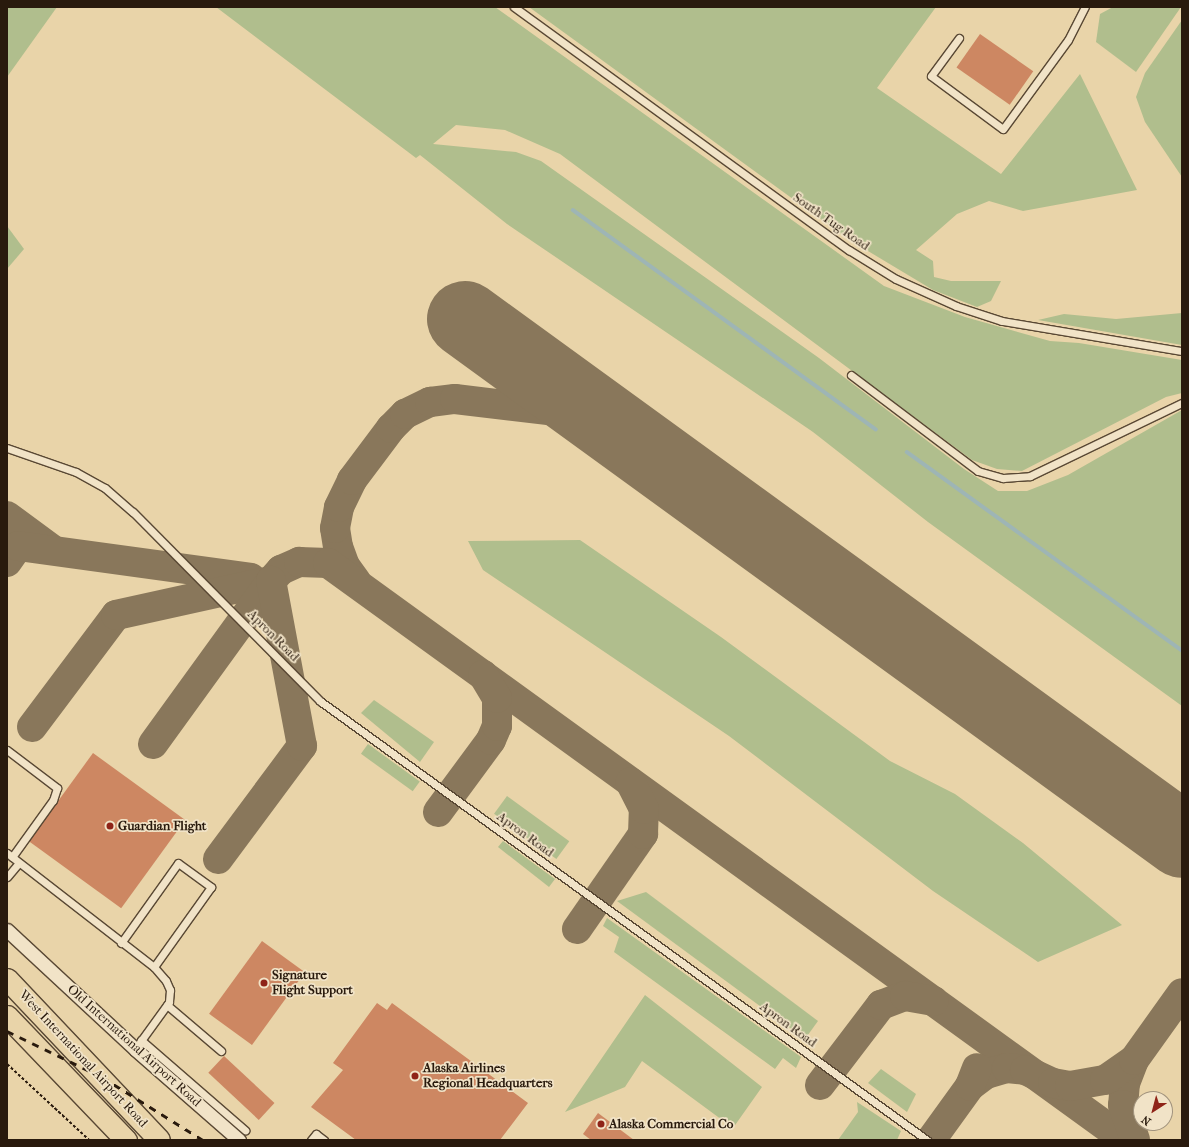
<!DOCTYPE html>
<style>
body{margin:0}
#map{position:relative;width:1189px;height:1147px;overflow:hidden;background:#e9d4a9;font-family:"IM FELL French Canon",serif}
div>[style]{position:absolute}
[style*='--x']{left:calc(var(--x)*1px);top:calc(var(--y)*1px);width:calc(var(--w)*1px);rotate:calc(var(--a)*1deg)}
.green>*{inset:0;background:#b0be8d;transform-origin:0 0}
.stream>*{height:3.5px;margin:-1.75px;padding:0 1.75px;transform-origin:1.75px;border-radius:1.75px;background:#9eb5b5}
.taxiway>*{height:30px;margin:-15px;padding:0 15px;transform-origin:15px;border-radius:15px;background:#89775b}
.runway>*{height:76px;margin:-38px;padding:0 38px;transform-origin:38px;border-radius:38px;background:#89775b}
.building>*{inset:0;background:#cd8762;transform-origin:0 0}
.path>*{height:2px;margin-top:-1px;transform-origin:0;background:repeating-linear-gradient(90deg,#291a0d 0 3px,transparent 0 5px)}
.roads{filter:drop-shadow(1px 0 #594834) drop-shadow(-1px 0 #594834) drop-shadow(0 1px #594834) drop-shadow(0 -1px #594834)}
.service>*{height:7px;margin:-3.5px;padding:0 3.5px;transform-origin:3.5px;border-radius:3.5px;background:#f1e3c7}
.minor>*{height:13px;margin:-6.5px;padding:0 6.5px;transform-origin:6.5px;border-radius:6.5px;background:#f1e3c7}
.primary>*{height:21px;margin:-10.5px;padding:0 10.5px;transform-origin:10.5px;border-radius:10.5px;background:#e9d4a9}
.rail>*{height:3px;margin-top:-1.5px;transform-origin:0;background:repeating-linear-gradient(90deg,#291a0d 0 7px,transparent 0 14px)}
.dots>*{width:11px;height:11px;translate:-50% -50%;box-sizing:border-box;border:2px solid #f1e3c7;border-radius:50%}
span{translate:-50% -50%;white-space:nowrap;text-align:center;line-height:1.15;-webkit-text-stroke:3.5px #f1e3c7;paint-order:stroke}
.street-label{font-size:13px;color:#291a0d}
.poi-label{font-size:13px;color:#291a0d;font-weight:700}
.left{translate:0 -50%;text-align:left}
.frame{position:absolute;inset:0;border:8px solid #291a0d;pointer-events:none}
.north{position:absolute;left:1133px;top:1091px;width:40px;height:40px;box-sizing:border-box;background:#f1e3c7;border:1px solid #a1937d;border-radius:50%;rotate:216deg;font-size:11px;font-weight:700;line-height:16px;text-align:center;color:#291a0d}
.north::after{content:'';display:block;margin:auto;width:14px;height:18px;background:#8f2418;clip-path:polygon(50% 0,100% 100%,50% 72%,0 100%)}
</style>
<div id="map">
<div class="green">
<i style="clip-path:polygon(7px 7px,57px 7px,7px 77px)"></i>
<i style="clip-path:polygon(216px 7px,495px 7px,884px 286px,965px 317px,1050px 341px,1079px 343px,1182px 360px,1182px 393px,1166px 397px,1022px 471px,997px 469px,972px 460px,560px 154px,505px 130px,456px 125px,433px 144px,516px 152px,541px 161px,819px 358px,964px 469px,998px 491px,1027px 491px,1068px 475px,1182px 410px,1182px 706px,928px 522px,813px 432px,507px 224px,420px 155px,416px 158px)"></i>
<i style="clip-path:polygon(529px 7px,936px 7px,877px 88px,1001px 174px,1080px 74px,1137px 190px,1023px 211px,989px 201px,957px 214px,916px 250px,933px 261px,934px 277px,951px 281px,1001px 281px,991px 301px,977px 307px,933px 290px,848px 239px)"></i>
<i style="clip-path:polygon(1113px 7px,1181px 7px,1136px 72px,1096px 42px,1100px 14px)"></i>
<i style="clip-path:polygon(1182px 20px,1182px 177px,1145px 122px,1136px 97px,1145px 73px)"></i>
<i style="clip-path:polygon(7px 226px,24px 249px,7px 269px)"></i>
<i style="clip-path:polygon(1182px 313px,1182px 345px,1038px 320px,1064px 314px,1116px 319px)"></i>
<i style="clip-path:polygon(580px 540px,721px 637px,890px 761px,955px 794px,1023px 843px,1122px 925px,1038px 962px,933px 891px,729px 736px,483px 570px,468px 541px)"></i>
<i style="clip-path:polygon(374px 700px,434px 742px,420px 762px,361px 713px)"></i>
<i style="left:368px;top:744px;width:64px;height:12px;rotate:36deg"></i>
<i style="left:507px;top:796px;width:77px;height:22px;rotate:36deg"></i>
<i style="clip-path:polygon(503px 841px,555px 879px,549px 887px,498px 847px)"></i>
<i style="clip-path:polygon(646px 892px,818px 1021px,805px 1039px,617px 901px)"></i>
<i style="clip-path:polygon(607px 918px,801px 1057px,796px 1068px,783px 1058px,775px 1069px,614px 952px,619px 937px,603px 926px)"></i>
<i style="clip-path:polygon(645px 995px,762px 1087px,733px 1128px,642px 1061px,625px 1087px,565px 1112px)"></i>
<i style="clip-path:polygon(881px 1069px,916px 1094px,907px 1112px,868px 1083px)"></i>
<i style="clip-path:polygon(857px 1102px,901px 1131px,897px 1140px,838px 1140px,858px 1112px)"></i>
</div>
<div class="stream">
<i style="--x:573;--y:210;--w:374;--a:35.9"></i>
<i style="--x:907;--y:452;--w:339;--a:35.8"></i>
</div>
<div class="taxiway">
<i style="--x:7;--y:516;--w:57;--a:36.5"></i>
<i style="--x:7;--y:562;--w:19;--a:-55"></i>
<i style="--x:18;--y:546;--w:235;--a:7.8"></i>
<i style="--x:356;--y:581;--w:19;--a:-126"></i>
<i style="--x:345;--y:566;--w:20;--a:-110"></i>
<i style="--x:338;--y:547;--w:19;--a:-99"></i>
<i style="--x:335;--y:528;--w:21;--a:-79"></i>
<i style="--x:339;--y:507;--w:30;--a:-64"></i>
<i style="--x:352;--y:480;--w:65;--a:-53.1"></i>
<i style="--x:391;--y:428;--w:20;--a:-45"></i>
<i style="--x:405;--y:414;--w:28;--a:-26"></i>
<i style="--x:430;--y:402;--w:25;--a:-7"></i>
<i style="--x:455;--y:399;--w:143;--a:6.8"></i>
<i style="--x:32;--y:727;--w:140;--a:-53.1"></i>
<i style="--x:116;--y:615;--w:159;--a:-12.4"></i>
<i style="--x:153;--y:744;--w:201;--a:-54.1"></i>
<i style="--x:271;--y:581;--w:15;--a:-48"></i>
<i style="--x:281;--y:570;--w:20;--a:-24"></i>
<i style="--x:299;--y:562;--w:29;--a:2"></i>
<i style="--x:328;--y:563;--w:984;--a:35.9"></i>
<i style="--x:438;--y:812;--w:89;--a:-53.6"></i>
<i style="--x:491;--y:740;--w:15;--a:-67"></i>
<i style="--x:497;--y:726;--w:28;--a:-90"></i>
<i style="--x:497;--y:698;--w:27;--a:-121"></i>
<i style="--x:218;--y:859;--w:141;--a:-53.4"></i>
<i style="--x:302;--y:746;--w:168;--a:-100.6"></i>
<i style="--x:577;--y:929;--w:116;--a:-55.2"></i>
<i style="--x:643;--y:834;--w:25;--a:-88"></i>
<i style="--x:644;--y:809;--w:30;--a:-117"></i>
<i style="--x:1134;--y:1060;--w:25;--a:111"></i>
<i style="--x:1125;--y:1083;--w:22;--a:95"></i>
<i style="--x:1123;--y:1105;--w:37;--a:71"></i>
<i style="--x:820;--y:1085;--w:101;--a:-52.7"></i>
<i style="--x:881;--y:1005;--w:26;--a:-21"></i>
<i style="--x:905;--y:996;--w:29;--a:10"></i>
<i style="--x:970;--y:1086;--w:20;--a:-37"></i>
<i style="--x:986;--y:1074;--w:22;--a:-16"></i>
<i style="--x:1007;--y:1068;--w:18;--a:6"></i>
<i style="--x:1025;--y:1070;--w:31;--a:25"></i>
<i style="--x:1053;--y:1083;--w:17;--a:10"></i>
<i style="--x:1070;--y:1086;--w:36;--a:-10"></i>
<i style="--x:1105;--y:1080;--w:35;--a:-35"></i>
<i style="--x:1134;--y:1060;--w:82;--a:-54.4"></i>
<i style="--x:931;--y:1140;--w:67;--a:-54.2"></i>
<i style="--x:970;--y:1086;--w:19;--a:-69"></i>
</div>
<div class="runway">
<i style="--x:465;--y:319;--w:886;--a:36"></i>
</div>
<div class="building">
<i style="left:980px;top:34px;width:65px;height:41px;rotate:35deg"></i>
<i style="left:93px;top:753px;width:114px;height:109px;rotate:36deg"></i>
<i style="left:262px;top:941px;width:53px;height:90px;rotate:36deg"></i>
<i style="clip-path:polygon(377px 1003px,387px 1010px,392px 1003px,528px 1103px,500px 1140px,356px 1140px,311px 1107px,343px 1070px,333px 1063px)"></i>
<i style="left:224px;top:1056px;width:69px;height:23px;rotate:43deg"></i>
<i style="clip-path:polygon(598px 1113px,634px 1140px,591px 1140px,583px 1134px)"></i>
</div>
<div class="path">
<i style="--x:7;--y:1064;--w:112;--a:42.8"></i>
</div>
<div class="roads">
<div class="service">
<i style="--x:514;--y:7;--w:414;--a:36"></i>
<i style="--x:849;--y:250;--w:55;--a:31.7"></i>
<i style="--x:896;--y:279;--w:66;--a:24.2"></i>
<i style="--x:956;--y:306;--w:48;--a:18.1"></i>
<i style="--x:1002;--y:321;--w:182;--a:9.5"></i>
<i style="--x:959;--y:38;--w:47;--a:126.4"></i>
<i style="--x:931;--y:76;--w:89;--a:36.4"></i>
<i style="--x:1003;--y:129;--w:110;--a:-53.9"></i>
<i style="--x:1068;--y:40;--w:37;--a:-63"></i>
<i style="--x:851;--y:375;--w:159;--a:37.1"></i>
<i style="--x:978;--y:471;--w:26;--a:16"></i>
<i style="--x:1003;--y:478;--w:27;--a:-4"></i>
<i style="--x:1030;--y:476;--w:169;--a:-25.7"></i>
<i style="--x:7;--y:448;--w:73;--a:19.2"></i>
<i style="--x:76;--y:472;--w:33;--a:29"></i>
<i style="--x:105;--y:488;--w:37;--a:41"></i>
<i style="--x:133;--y:512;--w:266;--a:45.3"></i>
<i style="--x:320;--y:701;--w:749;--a:35.88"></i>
<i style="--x:7;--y:750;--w:63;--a:37.2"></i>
<i style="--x:57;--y:788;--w:13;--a:108"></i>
<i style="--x:53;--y:800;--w:70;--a:125.7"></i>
<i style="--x:7;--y:853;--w:186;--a:37.8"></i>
<i style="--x:154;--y:967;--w:18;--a:49"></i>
<i style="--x:166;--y:981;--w:10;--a:66"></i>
<i style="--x:170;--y:990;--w:12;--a:95"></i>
<i style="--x:169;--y:1002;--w:58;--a:125.9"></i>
<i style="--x:7;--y:877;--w:17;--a:-50"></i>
<i style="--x:121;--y:943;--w:98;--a:-54.5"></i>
<i style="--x:178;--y:863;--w:41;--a:36"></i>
<i style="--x:211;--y:887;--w:98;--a:125.5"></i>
<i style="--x:167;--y:1005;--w:71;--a:40.4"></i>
<i style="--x:141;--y:1040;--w:138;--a:40.9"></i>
<i style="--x:311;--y:1140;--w:8;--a:-50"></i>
<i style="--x:316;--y:1134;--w:10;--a:37"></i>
</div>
<div class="minor">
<i style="--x:7;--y:930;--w:175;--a:42.9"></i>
<i style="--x:135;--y:1049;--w:138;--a:41.2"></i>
</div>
<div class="primary">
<i style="--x:7;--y:979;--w:221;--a:46.6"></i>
<i style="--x:7;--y:1016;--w:172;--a:46.2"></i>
</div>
</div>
<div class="rail">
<i style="--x:7;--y:1031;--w:106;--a:25.8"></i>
<i style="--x:102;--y:1077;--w:119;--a:32"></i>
</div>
<div class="dots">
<i style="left:110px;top:826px;background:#8f2418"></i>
<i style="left:264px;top:983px;background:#8f2418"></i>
<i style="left:415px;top:1076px;background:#8f2418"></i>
<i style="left:601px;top:1124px;background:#8f2418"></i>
</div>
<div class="street-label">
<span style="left:831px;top:222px;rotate:35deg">South Tug Road</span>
<span style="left:273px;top:636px;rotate:45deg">Apron Road</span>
<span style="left:525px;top:835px;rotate:36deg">Apron Road</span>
<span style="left:788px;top:1025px;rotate:36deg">Apron Road</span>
<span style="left:134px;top:1046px;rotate:42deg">Old International Airport Road</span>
<span style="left:83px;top:1059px;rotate:47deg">West International Airport Road</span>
</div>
<div class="poi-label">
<span class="left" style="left:118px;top:826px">Guardian Flight</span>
<span class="left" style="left:272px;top:983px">Signature<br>Flight Support</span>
<span class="left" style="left:423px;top:1076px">Alaska Airlines<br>Regional Headquarters</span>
<span class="left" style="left:609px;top:1124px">Alaska Commercial Co</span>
</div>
<div class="frame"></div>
<div class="north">N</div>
</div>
